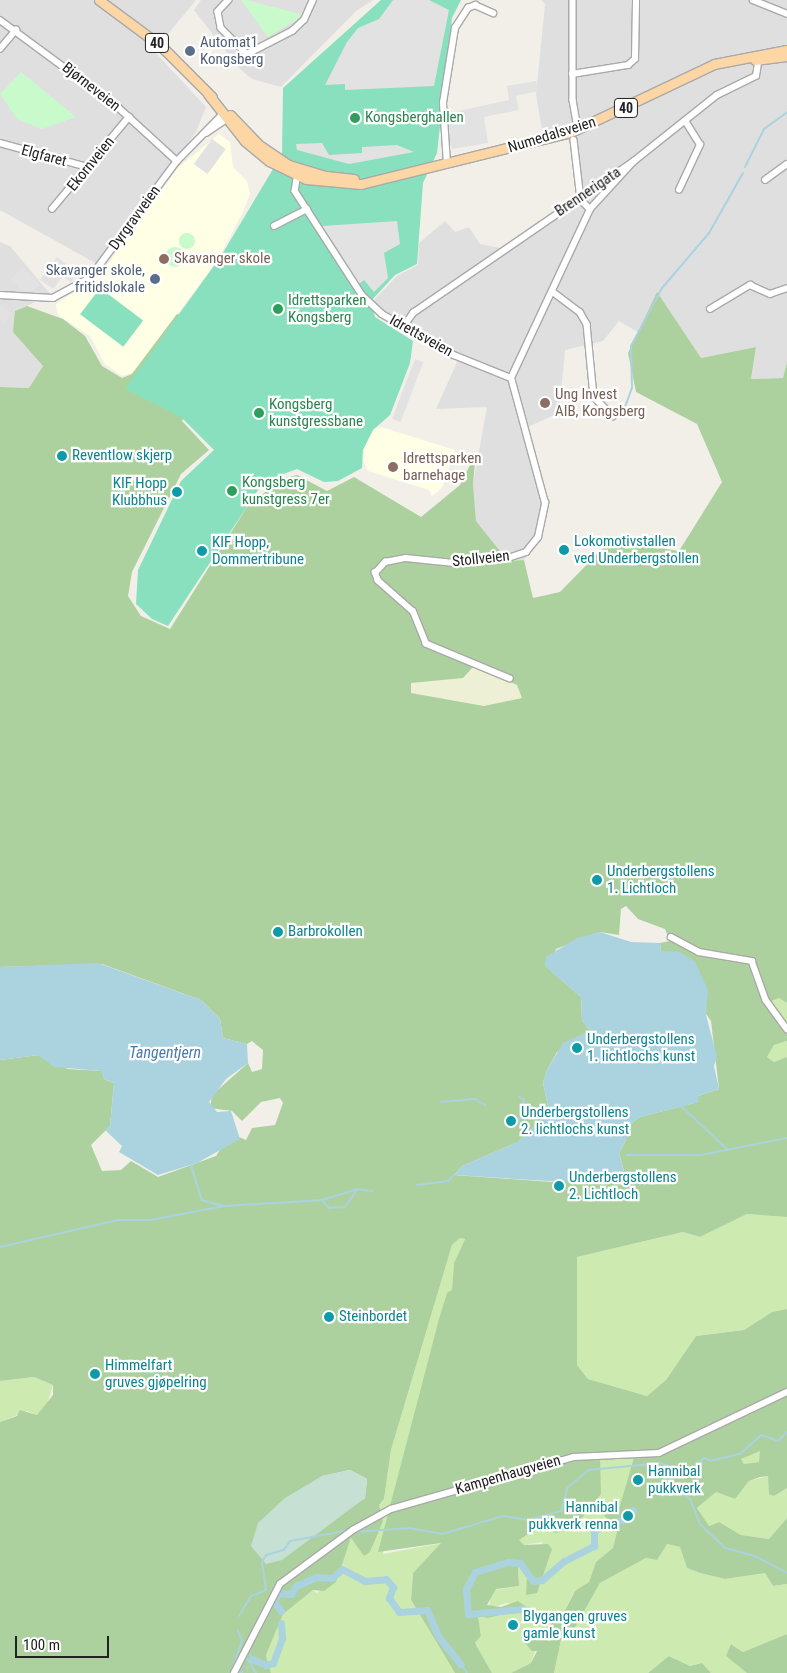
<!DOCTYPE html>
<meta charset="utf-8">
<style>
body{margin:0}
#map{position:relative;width:787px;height:1673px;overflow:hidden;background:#f2efe9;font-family:"Roboto Condensed",sans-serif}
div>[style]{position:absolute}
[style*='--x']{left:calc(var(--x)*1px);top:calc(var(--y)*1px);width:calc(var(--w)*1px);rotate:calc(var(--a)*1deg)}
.residential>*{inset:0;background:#e0dfdf}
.education>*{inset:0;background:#ffffe5}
.farmland>*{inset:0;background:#eef0d5}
.grass>*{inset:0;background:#cdebb0}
.forest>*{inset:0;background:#add19e}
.wetland>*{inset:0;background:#c6e0d4}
.park>*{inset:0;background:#c8facc}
.round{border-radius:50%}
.pitch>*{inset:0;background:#88e0be;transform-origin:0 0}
.parking>*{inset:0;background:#e2e2e2;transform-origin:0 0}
.water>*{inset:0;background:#aad3df}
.stream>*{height:2px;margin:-1px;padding:0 1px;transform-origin:1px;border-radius:1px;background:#aad3df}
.canal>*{height:7px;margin:-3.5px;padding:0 3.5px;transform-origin:3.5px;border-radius:3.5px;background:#aad3df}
.roads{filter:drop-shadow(1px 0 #a9a9a9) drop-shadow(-1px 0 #a9a9a9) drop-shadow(0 1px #a9a9a9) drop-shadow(0 -1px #a9a9a9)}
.street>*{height:5.5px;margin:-2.75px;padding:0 2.75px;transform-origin:2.75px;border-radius:2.75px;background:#fff}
.primary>*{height:9px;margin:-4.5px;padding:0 4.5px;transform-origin:4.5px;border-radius:4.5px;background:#fcd6a4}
.dots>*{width:14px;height:14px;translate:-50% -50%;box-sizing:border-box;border:2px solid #fff;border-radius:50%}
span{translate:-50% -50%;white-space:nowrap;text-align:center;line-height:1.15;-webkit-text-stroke:4.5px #fff;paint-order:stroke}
.shield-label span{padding:1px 4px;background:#fff;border:1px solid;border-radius:4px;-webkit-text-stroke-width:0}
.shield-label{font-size:14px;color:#222;font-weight:700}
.service-label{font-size:15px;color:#4e5e75}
.left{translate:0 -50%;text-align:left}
.right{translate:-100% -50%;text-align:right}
.street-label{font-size:15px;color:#222}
.leisure-label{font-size:15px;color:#27864d}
.education-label{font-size:15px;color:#785e54}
.culture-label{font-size:15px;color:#0d838f}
.water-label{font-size:16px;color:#4a7aab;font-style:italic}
.scale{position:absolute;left:15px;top:1636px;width:94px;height:22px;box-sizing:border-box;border:2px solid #222;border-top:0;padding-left:6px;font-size:15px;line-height:18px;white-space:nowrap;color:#222;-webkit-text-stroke:4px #fff;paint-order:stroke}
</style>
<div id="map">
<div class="residential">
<i style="clip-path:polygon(0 0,196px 0,154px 51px,206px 107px,196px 132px,99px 265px,0 210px)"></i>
<i style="clip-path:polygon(201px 0,373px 0,356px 11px,281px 87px,252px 79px,239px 68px,194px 10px)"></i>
<i style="clip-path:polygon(541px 0,787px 0,787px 362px,783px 378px,751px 379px,756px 347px,701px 358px,657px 293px,639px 333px,619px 321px,603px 341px,565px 350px,559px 413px,523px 429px,546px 519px,544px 529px,524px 560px,508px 561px,476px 521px,473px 484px,487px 407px,436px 409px,457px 362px,455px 352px,390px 317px,373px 301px,397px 276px,418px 265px,419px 243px,445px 221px,455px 232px,469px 227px,480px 244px,500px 248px,565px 212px,577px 193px,575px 155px,566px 136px,543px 135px,536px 95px,545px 4px)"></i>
<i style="clip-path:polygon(0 242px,10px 246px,51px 295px,15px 311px,43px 366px,29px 388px,0 387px)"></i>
</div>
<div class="education">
<i style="clip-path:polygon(219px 134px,230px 142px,233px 167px,247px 181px,250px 194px,242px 214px,216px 263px,132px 373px,122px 376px,105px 364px,90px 336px,58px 315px,56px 304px,99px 276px,178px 168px)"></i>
<i style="clip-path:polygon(381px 427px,455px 450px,442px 488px,432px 496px,429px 490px,368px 471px,360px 454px,374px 428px)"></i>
</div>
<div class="farmland">
<i style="clip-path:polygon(474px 666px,517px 685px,522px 698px,484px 706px,411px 693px,411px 683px,465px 676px)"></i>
</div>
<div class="grass">
<i style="clip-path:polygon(779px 998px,787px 1003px,787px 1034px,767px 1003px)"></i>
<i style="clip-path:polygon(787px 1041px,787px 1057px,774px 1062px,767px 1057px,774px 1045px)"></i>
<i style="clip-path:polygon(747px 1214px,787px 1217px,787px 1309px,772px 1312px,744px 1330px,696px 1336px,666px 1380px,647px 1396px,588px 1379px,577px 1365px,577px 1257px,683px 1232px,700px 1237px)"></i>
<i style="clip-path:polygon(460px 1238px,465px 1239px,454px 1263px,452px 1290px,383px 1554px,442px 1543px,413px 1573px,411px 1600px,455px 1673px,271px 1673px,266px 1655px,283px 1613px,313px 1590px,317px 1593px,340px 1568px,351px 1538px,362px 1551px,370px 1552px,380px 1524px,379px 1505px,384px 1499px,391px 1450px,452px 1245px)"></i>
<i style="clip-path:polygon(34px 1377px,53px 1385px,47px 1405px,37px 1415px,27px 1411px,0 1422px,0 1381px)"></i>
<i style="clip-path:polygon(760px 1450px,760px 1462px,744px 1464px,741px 1459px)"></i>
<i style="clip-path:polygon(635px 1454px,620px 1505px,615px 1513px,604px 1515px,617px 1532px,613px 1549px,596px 1562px,589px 1582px,573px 1594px,562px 1616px,548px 1627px,550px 1634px,541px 1635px,531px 1663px,511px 1673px,492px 1673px,475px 1643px,481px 1636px,478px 1616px,488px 1618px,527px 1606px,506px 1603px,488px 1609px,493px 1590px,519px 1586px,518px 1565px,527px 1573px,529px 1584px,538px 1583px,542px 1542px,524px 1545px,518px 1540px,539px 1527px,557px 1533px,600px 1455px)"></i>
<i style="clip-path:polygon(768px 1476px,774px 1496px,787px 1488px,787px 1518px,770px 1539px,741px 1535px,719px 1522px,709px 1526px,701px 1520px,697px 1508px,716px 1492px,735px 1499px,749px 1481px)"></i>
<i style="clip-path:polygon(666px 1544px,680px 1547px,687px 1568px,700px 1573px,725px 1579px,765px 1573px,773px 1586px,787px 1584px,787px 1634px,743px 1652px,732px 1644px,747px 1673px,711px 1673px,702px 1663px,690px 1666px,670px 1656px,648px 1673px,554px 1673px,561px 1640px,572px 1633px,600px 1583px,646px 1558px,657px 1560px)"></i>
</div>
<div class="forest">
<i style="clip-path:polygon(evenodd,657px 292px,701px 358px,756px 347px,751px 379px,783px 378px,787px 362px,787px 1003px,779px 998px,767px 1003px,787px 1034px,787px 1041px,774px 1045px,767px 1057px,774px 1062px,787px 1057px,787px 1217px,747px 1214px,700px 1237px,683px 1232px,577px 1257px,577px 1365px,588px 1379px,647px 1396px,666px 1380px,696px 1336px,744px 1330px,772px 1312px,787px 1309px,787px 1488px,774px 1496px,769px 1494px,768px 1476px,760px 1477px,749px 1481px,735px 1499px,716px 1492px,697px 1508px,709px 1526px,719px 1522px,741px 1535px,769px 1539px,787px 1518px,787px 1584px,773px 1586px,765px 1573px,725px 1579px,700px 1573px,687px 1568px,680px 1547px,667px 1544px,657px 1560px,646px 1558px,600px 1583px,572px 1633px,561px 1640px,554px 1673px,511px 1673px,531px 1663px,537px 1651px,532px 1651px,525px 1643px,538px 1639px,541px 1631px,550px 1633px,547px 1627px,562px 1616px,575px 1591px,589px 1582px,596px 1562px,613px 1548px,617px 1532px,604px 1515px,615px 1513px,620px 1505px,635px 1454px,600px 1455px,601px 1494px,573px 1529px,556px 1533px,539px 1527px,519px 1540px,524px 1545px,548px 1544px,552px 1549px,537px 1593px,526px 1595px,527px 1574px,518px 1565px,519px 1586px,496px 1589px,487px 1605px,501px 1607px,518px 1601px,528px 1608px,488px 1618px,478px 1616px,481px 1636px,475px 1643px,492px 1673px,455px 1673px,411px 1600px,413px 1573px,441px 1543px,378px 1552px,439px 1319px,447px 1293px,452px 1290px,454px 1263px,465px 1239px,460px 1238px,452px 1245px,391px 1450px,384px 1499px,379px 1505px,383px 1521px,370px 1552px,364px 1556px,351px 1538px,336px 1582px,324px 1591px,313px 1590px,283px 1614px,266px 1655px,271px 1673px,0 1673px,0 1422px,17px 1416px,20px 1410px,37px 1415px,53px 1395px,53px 1385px,34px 1377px,0 1381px,0 1060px,38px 1055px,68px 1069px,102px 1071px,104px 1079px,114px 1083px,110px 1126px,91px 1145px,102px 1171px,121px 1170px,131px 1161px,158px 1177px,216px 1156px,223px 1145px,239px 1137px,246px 1140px,252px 1128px,275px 1125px,283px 1103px,280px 1098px,261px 1102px,242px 1121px,232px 1111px,210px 1108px,212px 1095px,248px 1063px,252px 1072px,262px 1069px,263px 1050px,252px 1041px,247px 1044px,223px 1038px,220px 1019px,201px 1000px,102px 964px,0 967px,0 387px,29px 388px,43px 366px,13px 332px,15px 311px,27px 306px,63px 319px,85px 336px,102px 366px,122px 378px,132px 374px,177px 314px,203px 319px,192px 401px,182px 421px,209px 450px,181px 474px,132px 572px,128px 596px,141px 616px,170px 629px,247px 507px,281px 479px,297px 475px,327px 491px,354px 477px,421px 517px,460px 485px,476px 453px,473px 484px,476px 521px,508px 561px,524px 560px,533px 598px,560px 592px,611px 540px,679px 551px,722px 482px,697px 424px,636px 392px,628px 353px,657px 292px,474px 666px,517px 685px,522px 698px,484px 706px,411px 693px,411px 683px,463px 678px,474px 666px,657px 292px,626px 906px,638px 919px,665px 929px,670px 941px,660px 943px,661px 951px,711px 1021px,719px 1089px,698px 1096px,698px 1102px,640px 1117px,625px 1128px,626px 1140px,619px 1153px,624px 1171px,620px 1174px,584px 1175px,552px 1182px,454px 1175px,462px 1166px,518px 1142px,545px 1117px,548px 1106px,543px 1083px,547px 1070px,557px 1052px,590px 1031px,582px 1020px,581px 997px,551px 971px,556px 949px,600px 932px,619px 935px,621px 909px,626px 906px,657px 292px,760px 1451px,759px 1462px,744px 1464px,741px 1459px,760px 1451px,657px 292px,350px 1470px,367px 1479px,365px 1498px,324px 1525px,322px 1476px,350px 1470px)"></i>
<i style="clip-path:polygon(787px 1634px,787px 1673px,747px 1673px,726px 1656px,731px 1644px,743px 1652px)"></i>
<i style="clip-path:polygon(669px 1656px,690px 1666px,702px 1663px,711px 1673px,648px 1673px)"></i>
</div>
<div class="wetland">
<i style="clip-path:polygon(350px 1470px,367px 1479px,365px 1498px,282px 1560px,266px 1564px,251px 1546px,258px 1523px,285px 1498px,322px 1476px)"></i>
</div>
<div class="park">
<i style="clip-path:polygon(241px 0,246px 0,304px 15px,268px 37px)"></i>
<i style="clip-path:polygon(21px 72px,76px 117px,42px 129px,17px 119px,0 94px)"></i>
<i class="round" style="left:179px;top:233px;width:16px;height:16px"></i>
<i class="round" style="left:165px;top:247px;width:20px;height:20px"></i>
</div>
<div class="pitch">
<i style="clip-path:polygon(381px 0,461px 0,452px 18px,437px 153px,423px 183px,417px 264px,395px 275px,371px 301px,375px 317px,413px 341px,410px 363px,390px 415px,373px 430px,363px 450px,362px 468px,338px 481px,324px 482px,297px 469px,264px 481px,168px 626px,152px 619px,136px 604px,138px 570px,181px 481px,214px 450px,181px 417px,125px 389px,221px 256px,282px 154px,283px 88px)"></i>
<i style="left:100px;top:288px;width:54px;height:33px;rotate:37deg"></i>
</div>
<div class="parking">
<i style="clip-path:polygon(393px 0,429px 0,449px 10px,434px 86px,345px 90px,345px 84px,325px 85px,347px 42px,358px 28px,379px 19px)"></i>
<i style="clip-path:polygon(536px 81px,538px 91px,516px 96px,519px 110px,484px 117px,488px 143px,452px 149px,446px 133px,449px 113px,509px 100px,507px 86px)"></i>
<i style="left:212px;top:139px;width:17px;height:31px;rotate:36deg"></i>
<i style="clip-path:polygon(322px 143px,329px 155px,362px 153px,362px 147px,397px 145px,414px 152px,349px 164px,297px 150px,296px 144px)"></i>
<i style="clip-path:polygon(397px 221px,400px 244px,384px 253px,388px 278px,374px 292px,364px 280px,359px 284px,322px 226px)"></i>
<i style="clip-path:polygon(57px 257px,77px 272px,71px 282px,63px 276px,53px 289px,40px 280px)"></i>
<i style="left:22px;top:267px;width:25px;height:17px;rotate:43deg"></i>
<i style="clip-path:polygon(0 305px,13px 313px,4px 322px,0 319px)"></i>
<i style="left:415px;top:359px;width:9px;height:64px;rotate:21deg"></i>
</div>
<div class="water">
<i style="clip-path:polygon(600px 932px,631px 942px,660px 943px,661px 951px,680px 952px,695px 962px,708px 990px,706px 1015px,717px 1057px,714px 1066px,719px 1089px,698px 1096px,699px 1102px,640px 1117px,625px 1128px,628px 1136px,619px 1153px,624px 1172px,620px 1174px,584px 1175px,565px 1182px,454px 1175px,462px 1166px,518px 1142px,545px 1117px,548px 1106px,543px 1083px,547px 1070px,563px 1043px,590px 1031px,582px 1020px,581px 997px,545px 966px,546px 957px,577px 938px)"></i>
<i style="clip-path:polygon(98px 963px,201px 1000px,220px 1019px,223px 1038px,247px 1044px,248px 1063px,226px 1079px,209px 1102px,217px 1112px,231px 1111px,240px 1139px,197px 1163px,158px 1175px,119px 1152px,122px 1146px,105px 1130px,110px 1126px,114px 1083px,104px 1079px,101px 1071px,54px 1067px,38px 1055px,0 1060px,0 967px)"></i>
</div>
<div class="stream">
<i style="--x:745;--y:167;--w:42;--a:-63.4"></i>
<i style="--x:764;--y:129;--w:29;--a:-36"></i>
<i style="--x:625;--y:407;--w:20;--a:-70"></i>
<i style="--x:632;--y:388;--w:42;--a:-91.4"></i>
<i style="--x:631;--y:346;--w:66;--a:-61.9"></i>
<i style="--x:662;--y:288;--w:72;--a:-49.5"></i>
<i style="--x:709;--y:233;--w:69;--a:-60.5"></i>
<i style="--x:441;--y:1102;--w:34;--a:-5"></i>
<i style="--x:475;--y:1099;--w:12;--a:31"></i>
<i style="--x:681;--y:1106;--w:63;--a:43.1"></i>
<i style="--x:511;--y:1124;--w:5;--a:11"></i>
<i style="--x:516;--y:1125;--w:9;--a:-58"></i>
<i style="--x:521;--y:1117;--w:17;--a:-80"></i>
<i style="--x:524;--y:1100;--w:6;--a:-149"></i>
<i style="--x:627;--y:1155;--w:74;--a:0"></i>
<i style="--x:701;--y:1155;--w:88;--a:-11.2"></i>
<i style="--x:191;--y:1165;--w:37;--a:73"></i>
<i style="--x:202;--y:1200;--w:22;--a:16"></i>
<i style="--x:417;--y:1185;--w:31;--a:-7"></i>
<i style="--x:448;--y:1181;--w:8;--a:-45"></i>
<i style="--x:322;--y:1200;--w:11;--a:49"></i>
<i style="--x:329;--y:1208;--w:16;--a:-4"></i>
<i style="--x:345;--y:1207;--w:21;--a:-55"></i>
<i style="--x:0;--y:1247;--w:121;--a:-12.9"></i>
<i style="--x:118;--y:1220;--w:32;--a:0"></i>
<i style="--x:150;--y:1220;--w:76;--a:-10.6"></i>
<i style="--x:225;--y:1206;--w:97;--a:-3.5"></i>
<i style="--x:322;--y:1200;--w:37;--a:-17"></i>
<i style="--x:357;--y:1189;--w:15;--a:8"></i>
<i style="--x:676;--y:1490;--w:17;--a:33"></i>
<i style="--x:690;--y:1499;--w:27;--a:68"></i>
<i style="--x:700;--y:1524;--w:35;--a:44"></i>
<i style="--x:725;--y:1548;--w:31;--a:15"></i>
<i style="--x:755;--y:1556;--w:36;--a:28"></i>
<i style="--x:354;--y:1532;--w:55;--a:-4.2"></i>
<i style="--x:409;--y:1528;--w:34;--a:10"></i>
<i style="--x:442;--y:1534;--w:64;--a:-16.4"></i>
<i style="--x:503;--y:1516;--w:26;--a:9"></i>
<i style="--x:529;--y:1520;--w:33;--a:-16"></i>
<i style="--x:561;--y:1511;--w:25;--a:-74"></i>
<i style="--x:568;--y:1487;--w:27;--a:-39"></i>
<i style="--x:589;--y:1470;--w:72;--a:-5.6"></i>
<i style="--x:661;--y:1463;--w:28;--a:23"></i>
<i style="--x:687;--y:1474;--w:23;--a:-43"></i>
<i style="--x:704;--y:1458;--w:8;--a:23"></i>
<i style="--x:711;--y:1461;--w:30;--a:-14"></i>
<i style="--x:740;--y:1454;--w:28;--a:-42"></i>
<i style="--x:761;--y:1435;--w:18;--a:19"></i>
<i style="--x:778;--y:1441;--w:13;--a:-45"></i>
<i style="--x:239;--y:1616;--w:23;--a:-59"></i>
<i style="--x:251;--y:1596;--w:16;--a:-22"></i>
<i style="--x:266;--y:1590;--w:28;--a:-98"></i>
<i style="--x:262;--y:1562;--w:8;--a:-60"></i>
<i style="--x:266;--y:1555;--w:19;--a:-16"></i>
<i style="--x:284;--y:1550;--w:11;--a:-56"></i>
<i style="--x:290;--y:1541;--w:61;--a:-10.4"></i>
<i style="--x:250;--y:1654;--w:5;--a:68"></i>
<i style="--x:246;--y:1657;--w:19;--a:58"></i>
<i style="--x:461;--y:1664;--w:11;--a:56"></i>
<i style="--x:247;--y:1669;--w:2;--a:-63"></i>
<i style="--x:231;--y:1673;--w:34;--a:-71"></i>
<i style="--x:242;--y:1641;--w:11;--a:-112"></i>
<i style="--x:240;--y:1673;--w:2;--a:-27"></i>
</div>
<div class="canal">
<i style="--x:281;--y:1611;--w:11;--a:-128"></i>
<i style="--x:274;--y:1602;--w:10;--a:-66"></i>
<i style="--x:278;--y:1593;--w:13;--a:4"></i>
<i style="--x:291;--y:1594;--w:9;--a:-58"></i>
<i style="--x:296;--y:1586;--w:22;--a:-24"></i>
<i style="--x:316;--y:1577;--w:16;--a:4"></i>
<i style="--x:332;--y:1578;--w:13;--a:-42"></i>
<i style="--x:342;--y:1569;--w:26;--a:28"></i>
<i style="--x:365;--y:1581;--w:21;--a:-5"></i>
<i style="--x:386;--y:1579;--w:11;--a:49"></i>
<i style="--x:393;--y:1587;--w:12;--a:110"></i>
<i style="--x:389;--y:1598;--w:17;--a:54"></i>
<i style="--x:399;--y:1612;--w:28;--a:-4"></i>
<i style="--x:427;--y:1610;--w:28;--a:67"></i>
<i style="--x:438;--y:1636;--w:36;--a:51"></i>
<i style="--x:542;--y:1617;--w:22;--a:-158"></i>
<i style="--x:522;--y:1609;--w:54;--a:174.7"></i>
<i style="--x:468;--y:1614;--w:25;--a:-95"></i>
<i style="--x:466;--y:1589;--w:19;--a:-62"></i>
<i style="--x:475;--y:1572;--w:34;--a:-17"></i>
<i style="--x:508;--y:1562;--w:12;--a:5"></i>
<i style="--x:520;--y:1563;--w:22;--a:54"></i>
<i style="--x:533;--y:1581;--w:9;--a:-6"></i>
<i style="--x:542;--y:1580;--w:29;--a:-41"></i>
<i style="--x:564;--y:1561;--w:34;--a:-27"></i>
<i style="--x:594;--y:1546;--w:16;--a:-90"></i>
<i style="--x:594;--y:1530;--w:35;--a:-20"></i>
<i style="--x:627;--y:1518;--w:10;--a:-53"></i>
<i style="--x:252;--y:1659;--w:15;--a:23"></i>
<i style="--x:266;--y:1665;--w:7;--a:-16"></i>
<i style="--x:273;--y:1663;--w:27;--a:-70"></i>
<i style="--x:282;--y:1638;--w:15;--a:-94"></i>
</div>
<div class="roads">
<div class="street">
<i style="--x:229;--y:0;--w:16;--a:133"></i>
<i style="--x:218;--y:12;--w:16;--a:79"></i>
<i style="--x:221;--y:28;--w:37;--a:45"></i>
<i style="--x:247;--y:54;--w:51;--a:-27.1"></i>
<i style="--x:292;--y:31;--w:16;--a:-43"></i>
<i style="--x:304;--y:20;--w:22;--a:-66"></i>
<i style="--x:573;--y:0;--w:100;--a:90"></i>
<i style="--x:573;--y:100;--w:29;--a:80"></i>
<i style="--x:753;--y:0;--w:37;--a:22"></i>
<i style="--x:0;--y:20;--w:147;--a:36.4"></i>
<i style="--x:118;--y:107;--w:80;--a:42.5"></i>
<i style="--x:0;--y:49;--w:25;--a:-50"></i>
<i style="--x:572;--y:74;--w:57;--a:-9.1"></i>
<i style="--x:628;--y:65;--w:9;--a:-41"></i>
<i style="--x:635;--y:59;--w:59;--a:-89"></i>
<i style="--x:206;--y:133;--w:27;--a:-34"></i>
<i style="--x:574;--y:140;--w:60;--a:83.3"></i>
<i style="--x:581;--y:200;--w:13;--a:45"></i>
<i style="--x:0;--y:143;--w:91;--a:15.3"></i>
<i style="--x:447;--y:164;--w:61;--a:-93.8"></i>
<i style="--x:443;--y:103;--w:76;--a:-80.9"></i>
<i style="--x:455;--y:28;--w:24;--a:-57"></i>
<i style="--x:468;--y:8;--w:8;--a:-23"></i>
<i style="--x:475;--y:5;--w:20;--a:24"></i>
<i style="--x:298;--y:173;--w:18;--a:99"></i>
<i style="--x:295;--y:191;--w:125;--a:57.1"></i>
<i style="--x:363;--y:296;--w:26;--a:43"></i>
<i style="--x:382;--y:314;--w:83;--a:29.7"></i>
<i style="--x:454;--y:355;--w:61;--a:22"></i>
<i style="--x:765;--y:180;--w:27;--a:-36"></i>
<i style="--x:679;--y:190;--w:50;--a:-65"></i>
<i style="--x:700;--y:145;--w:28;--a:-122"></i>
<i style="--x:52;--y:209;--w:120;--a:-50.1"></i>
<i style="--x:274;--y:226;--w:37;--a:-27"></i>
<i style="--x:553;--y:292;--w:34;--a:37"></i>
<i style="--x:580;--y:312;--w:14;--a:60"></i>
<i style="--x:587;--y:324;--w:73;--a:84.5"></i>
<i style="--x:594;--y:397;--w:27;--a:45"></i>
<i style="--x:0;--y:295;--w:53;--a:3.2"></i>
<i style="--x:53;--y:298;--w:42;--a:-28.4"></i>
<i style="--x:90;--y:278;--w:146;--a:-53.4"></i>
<i style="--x:177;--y:161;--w:67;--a:-45.6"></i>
<i style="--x:710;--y:309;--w:47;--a:-31"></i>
<i style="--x:750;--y:285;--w:22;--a:24"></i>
<i style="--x:770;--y:294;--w:18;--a:-19"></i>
<i style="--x:404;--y:326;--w:16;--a:-55"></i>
<i style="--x:413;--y:313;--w:267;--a:-34.5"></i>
<i style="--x:633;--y:162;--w:107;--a:-38.6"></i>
<i style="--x:717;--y:95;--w:43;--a:-26"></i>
<i style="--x:756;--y:76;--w:18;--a:-81"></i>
<i style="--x:510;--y:679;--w:91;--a:-157.4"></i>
<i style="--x:426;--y:644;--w:35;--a:-112"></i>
<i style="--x:413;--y:612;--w:47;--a:-138.5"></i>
<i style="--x:378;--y:581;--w:9;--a:-111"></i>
<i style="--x:375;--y:573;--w:15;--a:-48"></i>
<i style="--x:385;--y:562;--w:21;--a:-11"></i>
<i style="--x:406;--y:558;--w:48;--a:5.9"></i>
<i style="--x:454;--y:563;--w:54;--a:-5.3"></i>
<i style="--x:508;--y:558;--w:19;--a:-18"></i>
<i style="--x:526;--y:552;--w:19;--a:-51"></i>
<i style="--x:538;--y:537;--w:35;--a:-78"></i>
<i style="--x:545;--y:503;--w:130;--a:-105.2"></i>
<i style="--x:511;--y:378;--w:187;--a:-64.9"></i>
<i style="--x:590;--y:209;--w:64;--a:-47.5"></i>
<i style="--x:671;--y:937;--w:32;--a:28"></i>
<i style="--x:699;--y:952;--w:54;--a:9.6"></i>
<i style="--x:752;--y:961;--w:41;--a:70.3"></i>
<i style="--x:766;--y:1000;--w:36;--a:54"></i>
<i style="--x:234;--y:1673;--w:100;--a:-62.7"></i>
<i style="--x:280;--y:1584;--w:91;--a:-36.5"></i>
<i style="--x:353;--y:1530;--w:43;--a:-28.9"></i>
<i style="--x:391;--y:1509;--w:190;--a:-15.9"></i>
<i style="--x:574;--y:1457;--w:85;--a:-2.7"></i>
<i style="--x:659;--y:1453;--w:142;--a:-25.5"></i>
</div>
<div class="primary">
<i style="--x:99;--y:0;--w:77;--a:36.6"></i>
<i style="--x:161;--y:46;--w:72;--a:45"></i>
<i style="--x:755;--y:60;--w:32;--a:-7"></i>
<i style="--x:208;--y:94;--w:60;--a:51.8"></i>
<i style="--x:245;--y:141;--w:31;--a:40"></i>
<i style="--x:269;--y:161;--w:41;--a:25.9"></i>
<i style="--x:306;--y:179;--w:55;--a:5.2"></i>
<i style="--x:361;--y:184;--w:216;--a:-13.9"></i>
<i style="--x:571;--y:132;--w:158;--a:-25.4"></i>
<i style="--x:714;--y:64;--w:74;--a:-10.9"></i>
<i style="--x:230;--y:115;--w:42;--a:46"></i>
<i style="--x:259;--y:145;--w:36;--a:34"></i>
<i style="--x:289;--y:165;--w:39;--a:17"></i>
<i style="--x:326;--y:176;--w:28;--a:6"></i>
</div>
</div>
<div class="dots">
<i style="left:190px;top:51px;background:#5c6f8a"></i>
<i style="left:355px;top:118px;background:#2e9e5b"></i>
<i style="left:164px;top:259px;background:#8d6e63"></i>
<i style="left:155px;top:279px;background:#5c6f8a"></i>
<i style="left:278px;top:309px;background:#2e9e5b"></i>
<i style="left:545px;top:403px;background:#8d6e63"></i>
<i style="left:259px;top:413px;background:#2e9e5b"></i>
<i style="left:62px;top:456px;background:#0f9aa8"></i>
<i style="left:393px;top:467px;background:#8d6e63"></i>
<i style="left:232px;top:491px;background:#2e9e5b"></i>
<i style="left:177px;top:492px;background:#0f9aa8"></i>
<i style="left:564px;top:550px;background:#0f9aa8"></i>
<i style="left:202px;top:551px;background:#0f9aa8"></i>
<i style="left:597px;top:880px;background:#0f9aa8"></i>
<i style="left:278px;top:932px;background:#0f9aa8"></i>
<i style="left:577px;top:1048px;background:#0f9aa8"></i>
<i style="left:511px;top:1121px;background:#0f9aa8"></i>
<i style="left:559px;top:1186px;background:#0f9aa8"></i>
<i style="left:329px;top:1317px;background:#0f9aa8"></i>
<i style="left:95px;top:1374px;background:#0f9aa8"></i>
<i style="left:638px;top:1480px;background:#0f9aa8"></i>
<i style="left:628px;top:1516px;background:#0f9aa8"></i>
<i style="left:513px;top:1625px;background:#0f9aa8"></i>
</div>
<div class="shield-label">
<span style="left:157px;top:43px">40</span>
<span style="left:626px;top:108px">40</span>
</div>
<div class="service-label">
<span class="left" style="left:200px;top:51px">Automat1<br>Kongsberg</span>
<span class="right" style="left:145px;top:279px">Skavanger skole,<br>fritidslokale</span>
</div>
<div class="street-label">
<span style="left:91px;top:87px;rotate:38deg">Bjørneveien</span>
<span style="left:552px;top:135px;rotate:-17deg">Numedalsveien</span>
<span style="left:44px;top:156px;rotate:15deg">Elgfaret</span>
<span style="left:91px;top:164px;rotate:-51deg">Ekornveien</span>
<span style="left:588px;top:192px;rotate:-34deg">Brennerigata</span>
<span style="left:135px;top:218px;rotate:-54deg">Dyrgravveien</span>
<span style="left:421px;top:336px;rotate:29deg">Idrettsveien</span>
<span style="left:481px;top:559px;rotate:-6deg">Stollveien</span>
<span style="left:508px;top:1475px;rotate:-16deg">Kampenhaugveien</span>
</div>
<div class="leisure-label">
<span class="left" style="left:365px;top:118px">Kongsberghallen</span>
<span class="left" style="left:288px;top:309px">Idrettsparken<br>Kongsberg</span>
<span class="left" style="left:269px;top:413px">Kongsberg<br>kunstgressbane</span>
<span class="left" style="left:242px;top:491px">Kongsberg<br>kunstgress 7er</span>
</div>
<div class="education-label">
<span class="left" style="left:174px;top:259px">Skavanger skole</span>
<span class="left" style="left:555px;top:403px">Ung Invest<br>AIB, Kongsberg</span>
<span class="left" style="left:403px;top:467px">Idrettsparken<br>barnehage</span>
</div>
<div class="culture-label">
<span class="left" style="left:72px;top:456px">Reventlow skjerp</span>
<span class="right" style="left:167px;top:492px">KIF Hopp<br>Klubbhus</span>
<span class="left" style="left:574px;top:550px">Lokomotivstallen<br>ved Underbergstollen</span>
<span class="left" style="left:212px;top:551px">KIF Hopp,<br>Dommertribune</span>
<span class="left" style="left:607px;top:880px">Underbergstollens<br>1. Lichtloch</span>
<span class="left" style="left:288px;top:932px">Barbrokollen</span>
<span class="left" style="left:587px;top:1048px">Underbergstollens<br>1. lichtlochs kunst</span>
<span class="left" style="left:521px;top:1121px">Underbergstollens<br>2. lichtlochs kunst</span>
<span class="left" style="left:569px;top:1186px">Underbergstollens<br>2. Lichtloch</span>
<span class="left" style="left:339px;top:1317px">Steinbordet</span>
<span class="left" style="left:105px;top:1374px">Himmelfart<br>gruves gjøpelring</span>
<span class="left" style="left:648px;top:1480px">Hannibal<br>pukkverk</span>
<span class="right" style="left:618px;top:1516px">Hannibal<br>pukkverk renna</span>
<span class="left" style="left:523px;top:1625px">Blygangen gruves<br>gamle kunst</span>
</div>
<div class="water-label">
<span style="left:165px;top:1053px">Tangentjern</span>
</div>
<div class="scale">100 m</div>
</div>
